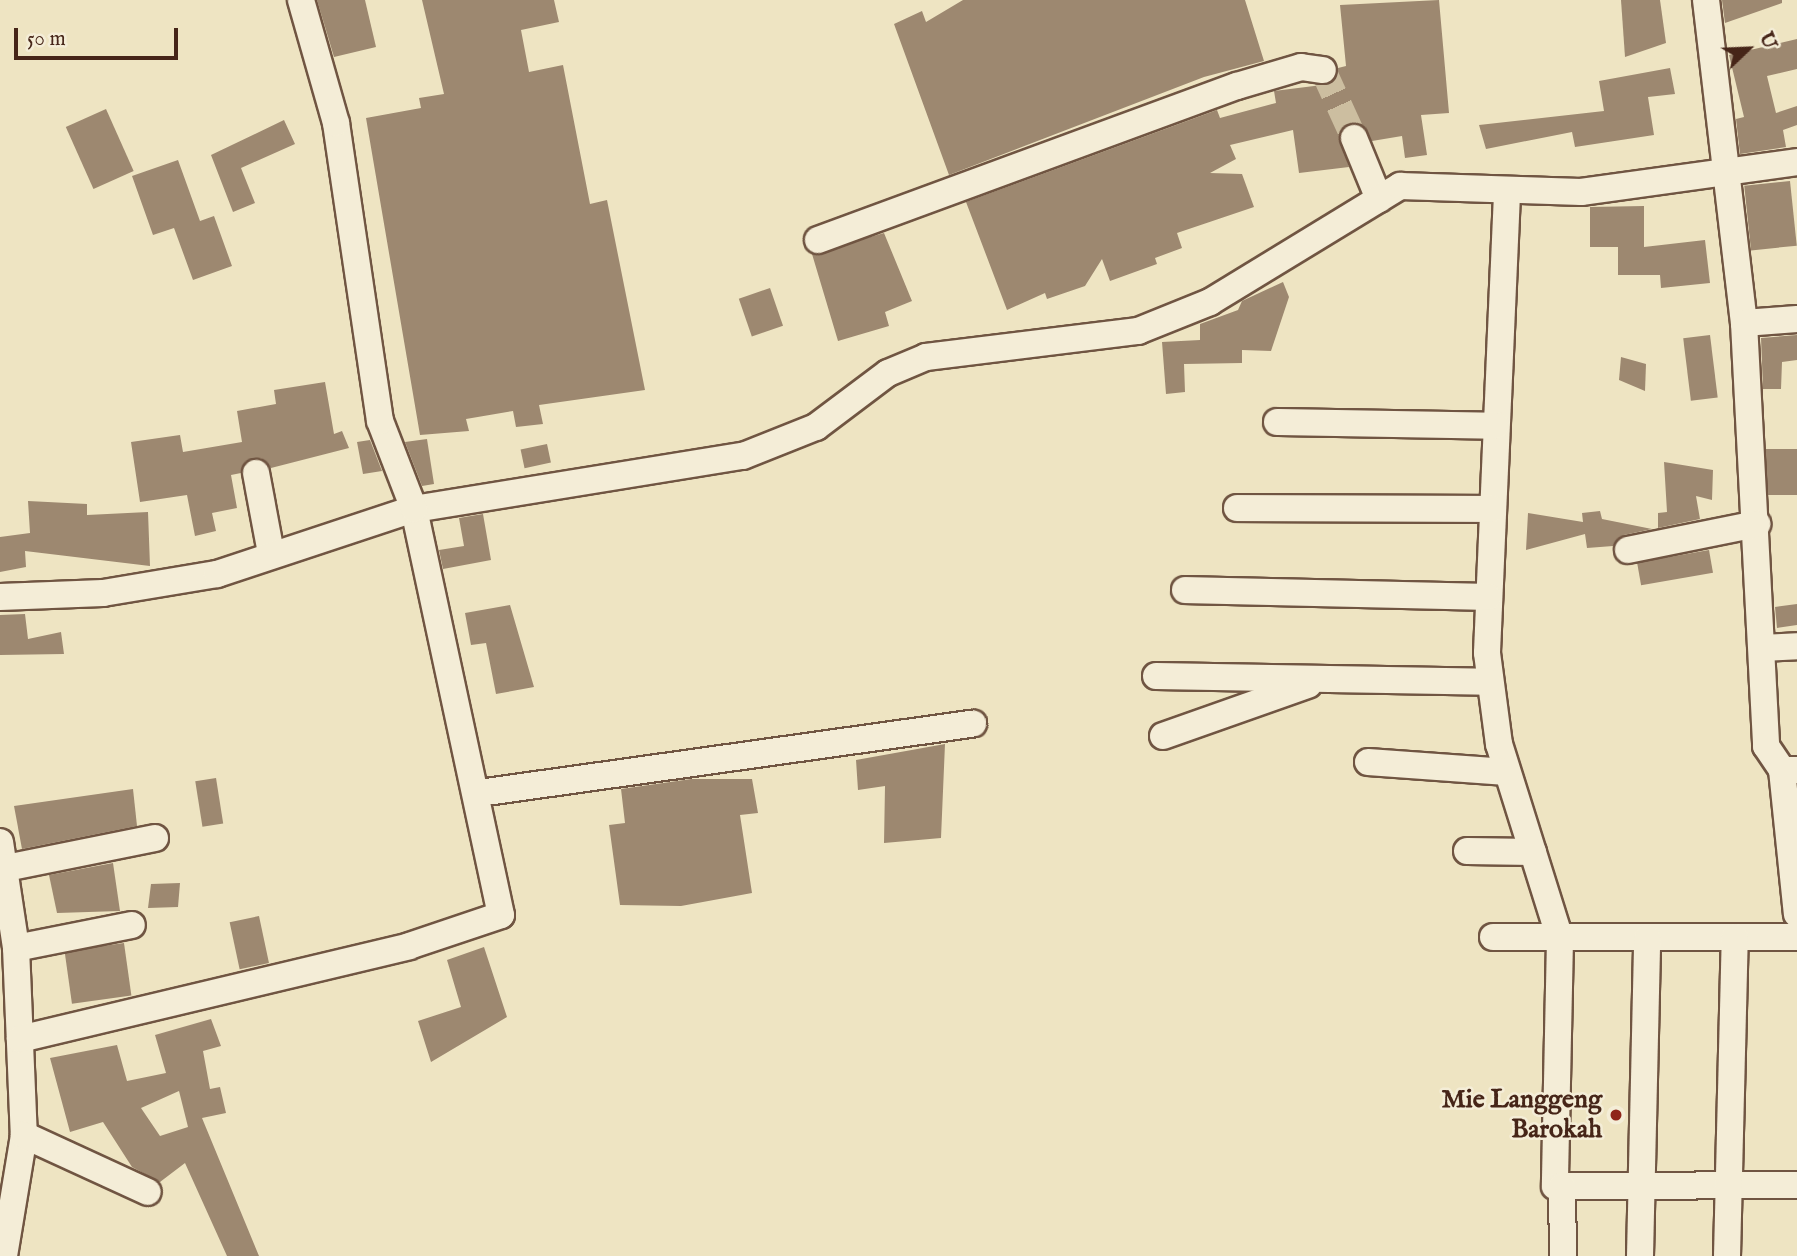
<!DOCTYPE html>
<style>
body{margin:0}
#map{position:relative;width:1797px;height:1256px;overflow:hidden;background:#eee4c2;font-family:"IM FELL English",serif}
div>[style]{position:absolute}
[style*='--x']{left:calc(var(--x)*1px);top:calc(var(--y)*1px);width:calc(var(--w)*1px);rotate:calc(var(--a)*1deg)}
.building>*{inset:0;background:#9d8870;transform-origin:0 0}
.minor-tunnel>*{height:26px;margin-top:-13px;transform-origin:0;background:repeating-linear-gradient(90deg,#ccbea0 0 26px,transparent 0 39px)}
.roads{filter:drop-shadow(2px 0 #705542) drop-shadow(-2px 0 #705542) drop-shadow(0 2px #705542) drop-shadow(0 -2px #705542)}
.minor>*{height:26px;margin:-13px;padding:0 13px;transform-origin:13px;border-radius:13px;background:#f4edd7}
.dots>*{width:19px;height:19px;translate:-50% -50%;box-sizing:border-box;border:4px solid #f4edd7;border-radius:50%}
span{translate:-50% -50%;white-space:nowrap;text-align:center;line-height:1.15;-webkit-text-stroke:5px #f4edd7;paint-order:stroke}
.poi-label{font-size:26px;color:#462518;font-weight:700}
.right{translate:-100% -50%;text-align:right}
.north{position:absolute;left:1713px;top:14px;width:70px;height:70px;-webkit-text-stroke:5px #f4edd7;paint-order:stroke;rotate:67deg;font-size:19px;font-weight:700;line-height:28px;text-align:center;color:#462518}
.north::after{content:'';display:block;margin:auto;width:24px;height:32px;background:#462518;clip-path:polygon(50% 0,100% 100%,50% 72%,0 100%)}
.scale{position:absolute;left:14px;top:28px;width:164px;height:32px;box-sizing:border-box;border:4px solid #462518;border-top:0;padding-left:9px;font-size:21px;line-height:24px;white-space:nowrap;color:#462518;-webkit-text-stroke:5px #f4edd7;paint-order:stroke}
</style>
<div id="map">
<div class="building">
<i style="clip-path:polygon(317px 0,365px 0,376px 47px,334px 57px)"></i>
<i style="clip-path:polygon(422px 0,554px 0,559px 22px,521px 30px,529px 72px,563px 65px,590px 204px,607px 200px,645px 390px,539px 405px,543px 424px,516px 427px,513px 411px,466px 419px,469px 431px,420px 435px,366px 118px,421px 108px,419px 98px,444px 94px)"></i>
<i style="clip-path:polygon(963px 0,1245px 0,1264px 61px,1204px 77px,949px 175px,894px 24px,922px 11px,926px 22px)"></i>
<i style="clip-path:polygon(1439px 0,1449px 113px,1421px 115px,1427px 155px,1405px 158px,1402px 136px,1372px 141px,1355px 122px,1339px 135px,1349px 167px,1299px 173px,1293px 130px,1230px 145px,1236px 159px,1210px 173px,1242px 174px,1254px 207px,1177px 233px,1182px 248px,1155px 258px,1157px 264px,1110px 281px,1102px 259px,1085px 286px,1047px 299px,1045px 293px,1007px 310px,966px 202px,1217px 110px,1220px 118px,1276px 103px,1274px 91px,1330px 84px,1338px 68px,1346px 66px,1340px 5px)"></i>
<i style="clip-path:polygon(1621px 0,1660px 0,1666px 43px,1625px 57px)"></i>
<i style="clip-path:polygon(1722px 0,1782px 0,1782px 3px,1725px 23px)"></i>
<i style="clip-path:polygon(1797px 39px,1797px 69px,1767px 76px,1776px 113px,1797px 106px,1797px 125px,1783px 130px,1786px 147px,1740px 154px,1736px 119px,1744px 117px,1729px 55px)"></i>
<i style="clip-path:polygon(1670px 68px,1675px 94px,1648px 97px,1654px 135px,1575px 147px,1572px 132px,1486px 149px,1479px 125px,1604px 111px,1599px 81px)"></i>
<i style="left:106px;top:109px;width:68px;height:44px;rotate:66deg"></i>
<i style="clip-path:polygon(284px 120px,295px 144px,241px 168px,255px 203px,233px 212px,211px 155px)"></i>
<i style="clip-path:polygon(178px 160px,200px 221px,214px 216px,232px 266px,193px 280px,174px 228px,153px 235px,132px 176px)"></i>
<i style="left:1790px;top:181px;width:65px;height:46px;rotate:84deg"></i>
<i style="clip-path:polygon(1644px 206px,1644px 247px,1705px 240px,1710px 283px,1661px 288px,1660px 275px,1618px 275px,1618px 247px,1590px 247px,1590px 207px)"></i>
<i style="clip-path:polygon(884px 233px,912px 301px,885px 312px,889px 326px,838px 341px,812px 254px)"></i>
<i style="clip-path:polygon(1283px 282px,1289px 297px,1271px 351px,1242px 350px,1242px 363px,1184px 364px,1185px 392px,1166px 394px,1162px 342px,1200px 340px,1200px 324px,1238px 310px,1242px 301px)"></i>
<i style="left:770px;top:288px;width:40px;height:33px;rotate:71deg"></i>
<i style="left:1710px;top:335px;width:63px;height:27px;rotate:83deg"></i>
<i style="clip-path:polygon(1797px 335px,1797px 360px,1782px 362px,1781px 389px,1763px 389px,1761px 338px)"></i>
<i style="clip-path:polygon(1621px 357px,1646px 364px,1645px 391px,1619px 380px)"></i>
<i style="clip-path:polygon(325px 382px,334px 434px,342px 431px,349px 448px,271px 468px,261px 458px,246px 461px,241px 473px,231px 475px,237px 508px,212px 513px,216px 531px,195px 536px,187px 495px,140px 502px,131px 442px,180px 435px,183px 452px,242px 442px,237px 411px,276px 404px,274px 390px)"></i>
<i style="clip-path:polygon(427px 439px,434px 484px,422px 486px,405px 442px)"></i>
<i style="clip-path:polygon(370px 440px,382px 471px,363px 474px,357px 442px)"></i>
<i style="left:547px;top:444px;width:19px;height:27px;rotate:78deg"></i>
<i style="left:1797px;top:449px;width:46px;height:31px;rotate:90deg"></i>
<i style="clip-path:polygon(1664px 462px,1713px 470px,1712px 500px,1696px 496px,1700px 519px,1658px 528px,1658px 513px,1667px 512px)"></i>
<i style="clip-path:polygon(28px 501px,87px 504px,87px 515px,148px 512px,150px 566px,25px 551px,26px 567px,0 572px,0 537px,30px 533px)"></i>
<i style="clip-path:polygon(1600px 511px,1602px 519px,1652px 529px,1624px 535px,1613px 546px,1587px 548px,1585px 534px,1526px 550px,1528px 513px,1583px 522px,1582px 513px)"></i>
<i style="clip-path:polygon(483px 514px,491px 560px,443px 569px,439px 550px,464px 546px,459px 518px)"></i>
<i style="left:1709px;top:550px;width:23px;height:73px;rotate:80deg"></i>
<i style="clip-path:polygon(1797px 604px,1797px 625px,1777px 628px,1775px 607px)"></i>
<i style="clip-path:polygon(510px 605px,534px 687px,496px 694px,486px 643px,471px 645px,465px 613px)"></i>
<i style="clip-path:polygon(25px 614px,28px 639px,61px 632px,64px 654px,0 655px,0 615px)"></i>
<i style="clip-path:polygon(945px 744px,941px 838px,884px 843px,885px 786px,858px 790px,856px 760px)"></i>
<i style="left:216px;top:778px;width:46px;height:21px;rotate:81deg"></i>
<i style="clip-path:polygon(691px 779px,752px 779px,758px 813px,740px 815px,752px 893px,681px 906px,620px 905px,609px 825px,625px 823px,621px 789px)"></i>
<i style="clip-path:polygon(133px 789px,137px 826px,22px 849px,14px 806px)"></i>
<i style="clip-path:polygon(113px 863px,120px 911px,57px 913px,49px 875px)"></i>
<i style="clip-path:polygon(180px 883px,178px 907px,148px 908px,151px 884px)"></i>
<i style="left:259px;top:916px;width:48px;height:30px;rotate:78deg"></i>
<i style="left:124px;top:943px;width:53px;height:60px;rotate:82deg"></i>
<i style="clip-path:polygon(484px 947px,507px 1017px,431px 1062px,418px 1021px,461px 1007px,447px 960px)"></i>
<i style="clip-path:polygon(evenodd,211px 1019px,221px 1046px,203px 1051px,210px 1089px,220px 1087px,226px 1113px,202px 1118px,259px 1256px,227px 1256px,185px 1163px,160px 1182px,132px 1167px,103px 1122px,70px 1132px,50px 1058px,117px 1045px,127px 1081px,166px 1073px,155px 1035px,211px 1019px,179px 1091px,188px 1127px,160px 1136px,141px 1108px,179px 1091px)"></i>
</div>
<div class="minor-tunnel">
<i style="--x:1323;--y:70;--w:75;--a:65.5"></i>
</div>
<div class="roads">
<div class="minor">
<i style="--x:1706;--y:0;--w:325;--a:83.3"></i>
<i style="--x:1744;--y:323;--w:424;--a:87"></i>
<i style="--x:1766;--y:746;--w:29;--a:56"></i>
<i style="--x:1782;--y:770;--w:15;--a:0"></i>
<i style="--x:1354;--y:138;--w:66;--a:67.7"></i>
<i style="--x:1507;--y:194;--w:459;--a:92.5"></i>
<i style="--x:1487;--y:653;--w:92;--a:82.5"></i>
<i style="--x:1499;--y:744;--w:204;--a:72.6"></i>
<i style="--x:1560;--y:939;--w:247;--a:91.2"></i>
<i style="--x:1555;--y:1186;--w:242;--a:-0.2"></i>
<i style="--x:818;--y:240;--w:446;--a:-20.2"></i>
<i style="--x:1237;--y:86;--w:67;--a:-16.5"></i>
<i style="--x:1301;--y:67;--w:22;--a:8"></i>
<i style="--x:1744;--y:323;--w:53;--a:-4.3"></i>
<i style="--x:1277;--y:422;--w:219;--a:1"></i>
<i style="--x:256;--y:473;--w:81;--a:79.4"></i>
<i style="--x:1237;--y:508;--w:255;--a:0.2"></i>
<i style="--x:1628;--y:550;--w:132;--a:-11.4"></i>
<i style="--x:1185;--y:590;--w:303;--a:1.3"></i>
<i style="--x:0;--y:597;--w:103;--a:-2.2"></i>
<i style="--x:103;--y:593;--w:116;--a:-9.5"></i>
<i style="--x:217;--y:574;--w:207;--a:-18.3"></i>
<i style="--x:414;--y:509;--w:333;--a:-9.2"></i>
<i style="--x:743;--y:456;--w:79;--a:-21.7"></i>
<i style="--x:816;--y:427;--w:90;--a:-36.9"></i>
<i style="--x:888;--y:373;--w:41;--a:-22.8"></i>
<i style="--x:926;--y:357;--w:214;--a:-7"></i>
<i style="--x:1138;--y:331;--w:78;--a:-21.9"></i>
<i style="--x:1210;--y:302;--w:223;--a:-31.4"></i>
<i style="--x:1400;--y:186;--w:181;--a:1.9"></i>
<i style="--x:1581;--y:192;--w:218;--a:-7.9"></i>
<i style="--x:1762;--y:648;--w:35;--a:-3"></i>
<i style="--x:1156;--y:676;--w:332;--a:1"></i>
<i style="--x:1163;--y:736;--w:154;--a:-19.4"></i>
<i style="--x:1368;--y:762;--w:139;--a:4.1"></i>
<i style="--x:1782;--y:770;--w:145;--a:84.1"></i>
<i style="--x:479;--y:793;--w:499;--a:-8"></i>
<i style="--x:0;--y:842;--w:107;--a:81.4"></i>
<i style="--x:16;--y:948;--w:187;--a:87.6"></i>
<i style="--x:24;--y:1135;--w:123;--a:99.4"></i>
<i style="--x:1467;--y:851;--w:66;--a:0.9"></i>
<i style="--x:6;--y:868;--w:152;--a:-11.4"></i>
<i style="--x:1493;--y:937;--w:304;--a:0"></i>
<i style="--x:16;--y:948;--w:118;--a:-11.2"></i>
<i style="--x:20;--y:1039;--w:400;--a:-13.4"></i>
<i style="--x:409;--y:946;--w:97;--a:-18.6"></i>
<i style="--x:501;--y:915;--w:415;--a:-102.1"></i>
<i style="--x:414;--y:509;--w:94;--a:-111.1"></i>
<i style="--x:380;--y:421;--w:301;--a:-98.4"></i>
<i style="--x:336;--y:123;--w:128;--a:-105.9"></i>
<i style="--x:24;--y:1135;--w:136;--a:24.7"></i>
<i style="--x:1562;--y:1186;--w:70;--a:89.2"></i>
<i style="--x:1640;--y:1256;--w:318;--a:-88.7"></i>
<i style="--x:1727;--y:1256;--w:319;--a:-88.6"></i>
</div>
</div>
<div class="dots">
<i style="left:1616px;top:1115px;background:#8f2418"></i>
</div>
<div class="poi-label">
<span class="right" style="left:1602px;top:1115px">Mie Langgeng<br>Barokah</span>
</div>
<div class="north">U</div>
<div class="scale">50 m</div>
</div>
